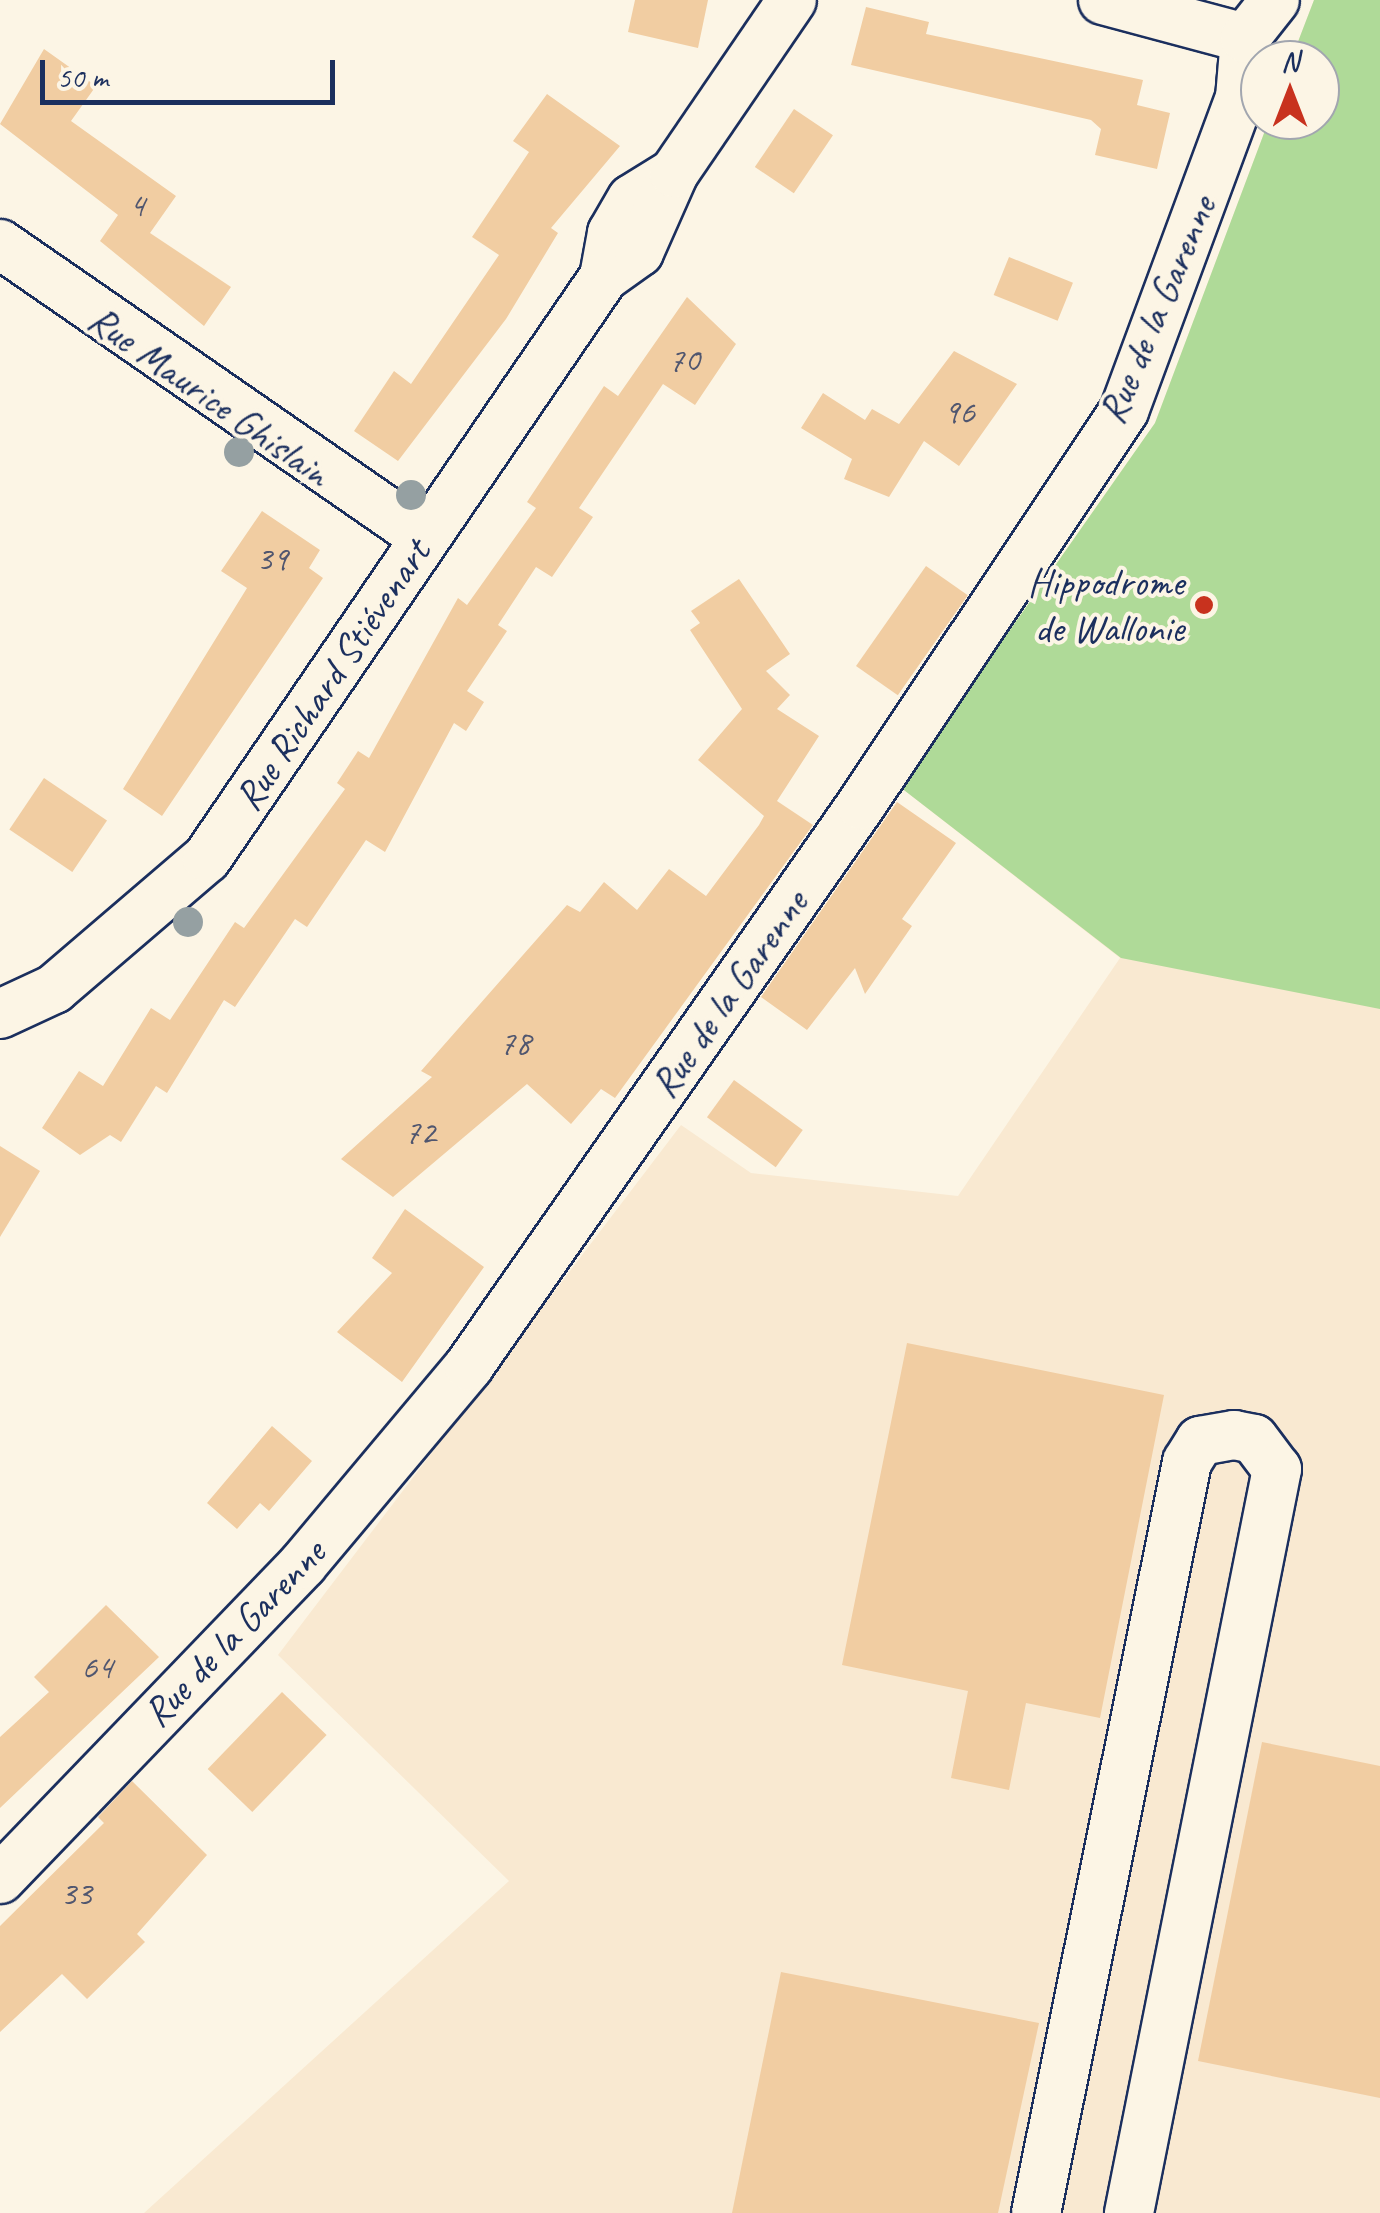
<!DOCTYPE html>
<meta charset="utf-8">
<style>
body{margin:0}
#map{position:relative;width:1380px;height:2213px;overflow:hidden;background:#fcf5e5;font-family:Caveat,sans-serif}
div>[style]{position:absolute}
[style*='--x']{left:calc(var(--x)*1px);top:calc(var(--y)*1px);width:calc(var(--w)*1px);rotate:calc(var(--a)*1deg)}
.built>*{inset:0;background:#f9e9d1}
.green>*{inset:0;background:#afda98}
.building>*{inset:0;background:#f1cda2;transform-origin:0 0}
.roads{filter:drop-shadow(2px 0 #1b2f5e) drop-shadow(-2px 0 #1b2f5e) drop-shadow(0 2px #1b2f5e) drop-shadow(0 -2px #1b2f5e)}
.minor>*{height:48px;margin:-24px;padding:0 24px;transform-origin:24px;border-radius:24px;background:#fcf5e5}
.trees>*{width:30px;height:30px;margin:-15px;border-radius:50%;background:#95a0a2}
.dots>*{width:28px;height:28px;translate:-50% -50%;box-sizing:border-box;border:5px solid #fcf5e5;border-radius:50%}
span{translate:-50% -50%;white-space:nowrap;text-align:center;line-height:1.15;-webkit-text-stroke:8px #fcf5e5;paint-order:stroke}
.number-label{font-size:35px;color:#50566f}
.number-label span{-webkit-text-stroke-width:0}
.street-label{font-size:40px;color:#1b2f5e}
.poi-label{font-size:40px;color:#1b2f5e}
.right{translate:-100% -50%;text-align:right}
.north{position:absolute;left:1240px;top:40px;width:100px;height:100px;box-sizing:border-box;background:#fcf5e5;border:2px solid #a2a6af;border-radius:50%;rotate:0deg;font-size:28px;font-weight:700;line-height:40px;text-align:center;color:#1b2f5e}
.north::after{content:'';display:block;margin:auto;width:35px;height:45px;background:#c8321e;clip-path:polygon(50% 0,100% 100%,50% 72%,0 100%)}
.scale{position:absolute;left:40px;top:60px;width:295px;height:45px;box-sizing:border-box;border:5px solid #1b2f5e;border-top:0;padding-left:12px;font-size:30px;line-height:35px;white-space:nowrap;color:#1b2f5e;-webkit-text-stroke:8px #fcf5e5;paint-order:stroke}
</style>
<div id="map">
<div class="built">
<i style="clip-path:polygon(1314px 0,1380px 18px,1380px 2213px,144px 2213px,509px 1881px,278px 1655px,681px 1125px,751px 1173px,958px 1196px,1120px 958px,900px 787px,1155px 423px,1269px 120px,1320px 120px,1320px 60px,1291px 60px)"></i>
</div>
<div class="green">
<i style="clip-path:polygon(1314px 0,1380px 0,1380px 1009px,1121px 958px,900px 787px,1155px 423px,1269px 120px,1320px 120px,1320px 60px,1291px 60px)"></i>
</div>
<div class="building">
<i style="clip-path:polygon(635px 0,708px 0,698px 48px,628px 32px)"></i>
<i style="clip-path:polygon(866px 7px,929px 22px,926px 34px,1143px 80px,1137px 105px,1170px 113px,1157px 169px,1095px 155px,1101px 129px,1091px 120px,851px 65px)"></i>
<i style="clip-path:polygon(44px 49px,96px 86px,71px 121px,176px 196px,150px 233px,231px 287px,204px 326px,100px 241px,118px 215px,0 124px)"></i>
<i style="clip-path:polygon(547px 94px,620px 146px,551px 228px,558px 233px,506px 319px,398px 461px,354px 431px,394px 371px,411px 384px,499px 255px,472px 237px,529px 152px,513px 141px)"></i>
<i style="left:794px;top:109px;width:47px;height:70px;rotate:34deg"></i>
<i style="left:1009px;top:257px;width:69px;height:41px;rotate:22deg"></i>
<i style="clip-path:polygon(687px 297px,736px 344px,695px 405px,663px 384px,579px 508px,593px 517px,552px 577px,536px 567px,498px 625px,507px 631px,467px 691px,484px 702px,466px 731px,454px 723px,385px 852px,366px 840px,307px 927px,295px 919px,235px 1007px,224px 1000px,167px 1093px,156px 1086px,121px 1142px,110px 1135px,80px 1155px,42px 1128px,79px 1071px,103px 1086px,151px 1008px,170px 1020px,235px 922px,244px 928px,345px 789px,337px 783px,358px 751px,369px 758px,458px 598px,467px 605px,536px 508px,527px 502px,604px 386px,618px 396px)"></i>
<i style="clip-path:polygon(954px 351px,1017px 384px,959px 466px,924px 441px,889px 497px,844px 479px,852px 459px,801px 428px,823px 393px,865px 420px,872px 409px,899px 424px)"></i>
<i style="clip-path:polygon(262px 511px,320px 550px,309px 568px,323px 578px,162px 816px,123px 789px,247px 588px,221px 571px)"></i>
<i style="left:926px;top:566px;width:51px;height:122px;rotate:35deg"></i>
<i style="clip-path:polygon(739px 579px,790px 654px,766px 671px,790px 695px,777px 709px,819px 736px,777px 801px,813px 825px,615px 1098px,601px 1089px,571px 1124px,527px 1084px,393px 1197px,341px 1159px,432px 1077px,421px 1071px,567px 905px,580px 912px,604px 882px,637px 910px,669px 869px,706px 896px,759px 825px,764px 816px,698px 760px,742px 709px,690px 630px,700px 623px,691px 611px)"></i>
<i style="left:44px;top:778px;width:76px;height:62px;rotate:34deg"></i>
<i style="clip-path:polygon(897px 802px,956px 843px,902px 919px,912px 926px,865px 994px,855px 968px,807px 1030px,761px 997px)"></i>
<i style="left:734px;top:1080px;width:85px;height:46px;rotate:36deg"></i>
<i style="clip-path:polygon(0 1146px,40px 1171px,0 1237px)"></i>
<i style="clip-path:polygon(405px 1209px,484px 1267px,402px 1382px,337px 1332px,392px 1273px,372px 1258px)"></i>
<i style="clip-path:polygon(907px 1343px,1164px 1395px,1100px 1718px,1026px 1703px,1009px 1790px,951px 1778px,968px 1691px,842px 1665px)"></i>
<i style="clip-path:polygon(272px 1426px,312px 1461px,269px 1511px,260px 1503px,237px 1529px,207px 1503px)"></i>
<i style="clip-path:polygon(106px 1605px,159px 1657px,0 1808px,0 1737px,49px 1692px,34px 1677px)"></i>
<i style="left:282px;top:1692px;width:62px;height:107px;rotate:44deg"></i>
<i style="clip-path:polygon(1262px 1742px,1380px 1766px,1380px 2098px,1198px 2061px)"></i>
<i style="clip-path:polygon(132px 1781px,207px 1855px,137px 1934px,145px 1942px,87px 1999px,62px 1974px,0 2032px,0 1926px,104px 1823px,98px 1817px)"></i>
<i style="clip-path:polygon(781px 1972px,1039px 2023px,998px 2213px,732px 2213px)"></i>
</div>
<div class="roads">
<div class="minor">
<i style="--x:1103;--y:0;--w:147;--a:15"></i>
<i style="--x:0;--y:244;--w:517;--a:34.67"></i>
<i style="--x:604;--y:277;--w:45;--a:-79.7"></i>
<i style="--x:612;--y:233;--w:39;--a:-60"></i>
<i style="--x:632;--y:199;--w:49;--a:-31.8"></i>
<i style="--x:0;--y:1014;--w:60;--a:-24.8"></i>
<i style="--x:54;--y:989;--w:201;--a:-40.6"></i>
<i style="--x:207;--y:858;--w:704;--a:-55.66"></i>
<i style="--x:604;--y:277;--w:43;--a:-35.5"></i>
<i style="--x:639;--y:252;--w:86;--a:-66.1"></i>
<i style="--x:674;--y:173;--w:209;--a:-55.7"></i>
<i style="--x:0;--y:1879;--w:437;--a:-46.1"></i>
<i style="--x:303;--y:1564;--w:258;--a:-50"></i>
<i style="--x:469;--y:1366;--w:684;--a:-55.06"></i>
<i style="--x:861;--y:805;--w:474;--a:-56.3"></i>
<i style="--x:1124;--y:411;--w:334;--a:-69.7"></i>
<i style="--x:1240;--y:98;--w:60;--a:-85.2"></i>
<i style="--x:1245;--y:38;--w:48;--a:-51.7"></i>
<i style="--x:1036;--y:2213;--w:766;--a:-78.63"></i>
<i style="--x:1187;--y:1462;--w:25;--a:-58"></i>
<i style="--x:1200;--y:1441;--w:35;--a:-10"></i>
<i style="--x:1234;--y:1435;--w:20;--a:11"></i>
<i style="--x:1254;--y:1439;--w:38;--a:53"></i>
<i style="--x:1277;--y:1469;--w:759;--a:101.25"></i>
</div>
</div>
<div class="trees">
<i style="left:239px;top:452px"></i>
<i style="left:411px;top:495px"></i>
<i style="left:188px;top:922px"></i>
</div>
<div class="dots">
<i style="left:1204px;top:605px;background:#c8321e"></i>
</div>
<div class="number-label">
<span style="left:137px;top:205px">4</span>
<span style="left:684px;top:360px">70</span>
<span style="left:959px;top:412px">96</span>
<span style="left:272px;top:559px">39</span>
<span style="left:515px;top:1043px">78</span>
<span style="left:420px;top:1132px">72</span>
<span style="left:97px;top:1667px">64</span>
<span style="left:76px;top:1894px">33</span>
</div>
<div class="street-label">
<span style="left:1157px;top:310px;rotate:-67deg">Rue de la Garenne</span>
<span style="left:209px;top:396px;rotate:35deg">Rue Maurice Ghislain</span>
<span style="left:332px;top:675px;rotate:-56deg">Rue Richard Stiévenart</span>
<span style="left:729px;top:994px;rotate:-55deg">Rue de la Garenne</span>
<span style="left:234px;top:1633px;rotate:-46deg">Rue de la Garenne</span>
</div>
<div class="poi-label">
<span class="right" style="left:1184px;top:605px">Hippodrome<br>de Wallonie</span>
</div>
<div class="north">N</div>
<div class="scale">50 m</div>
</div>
